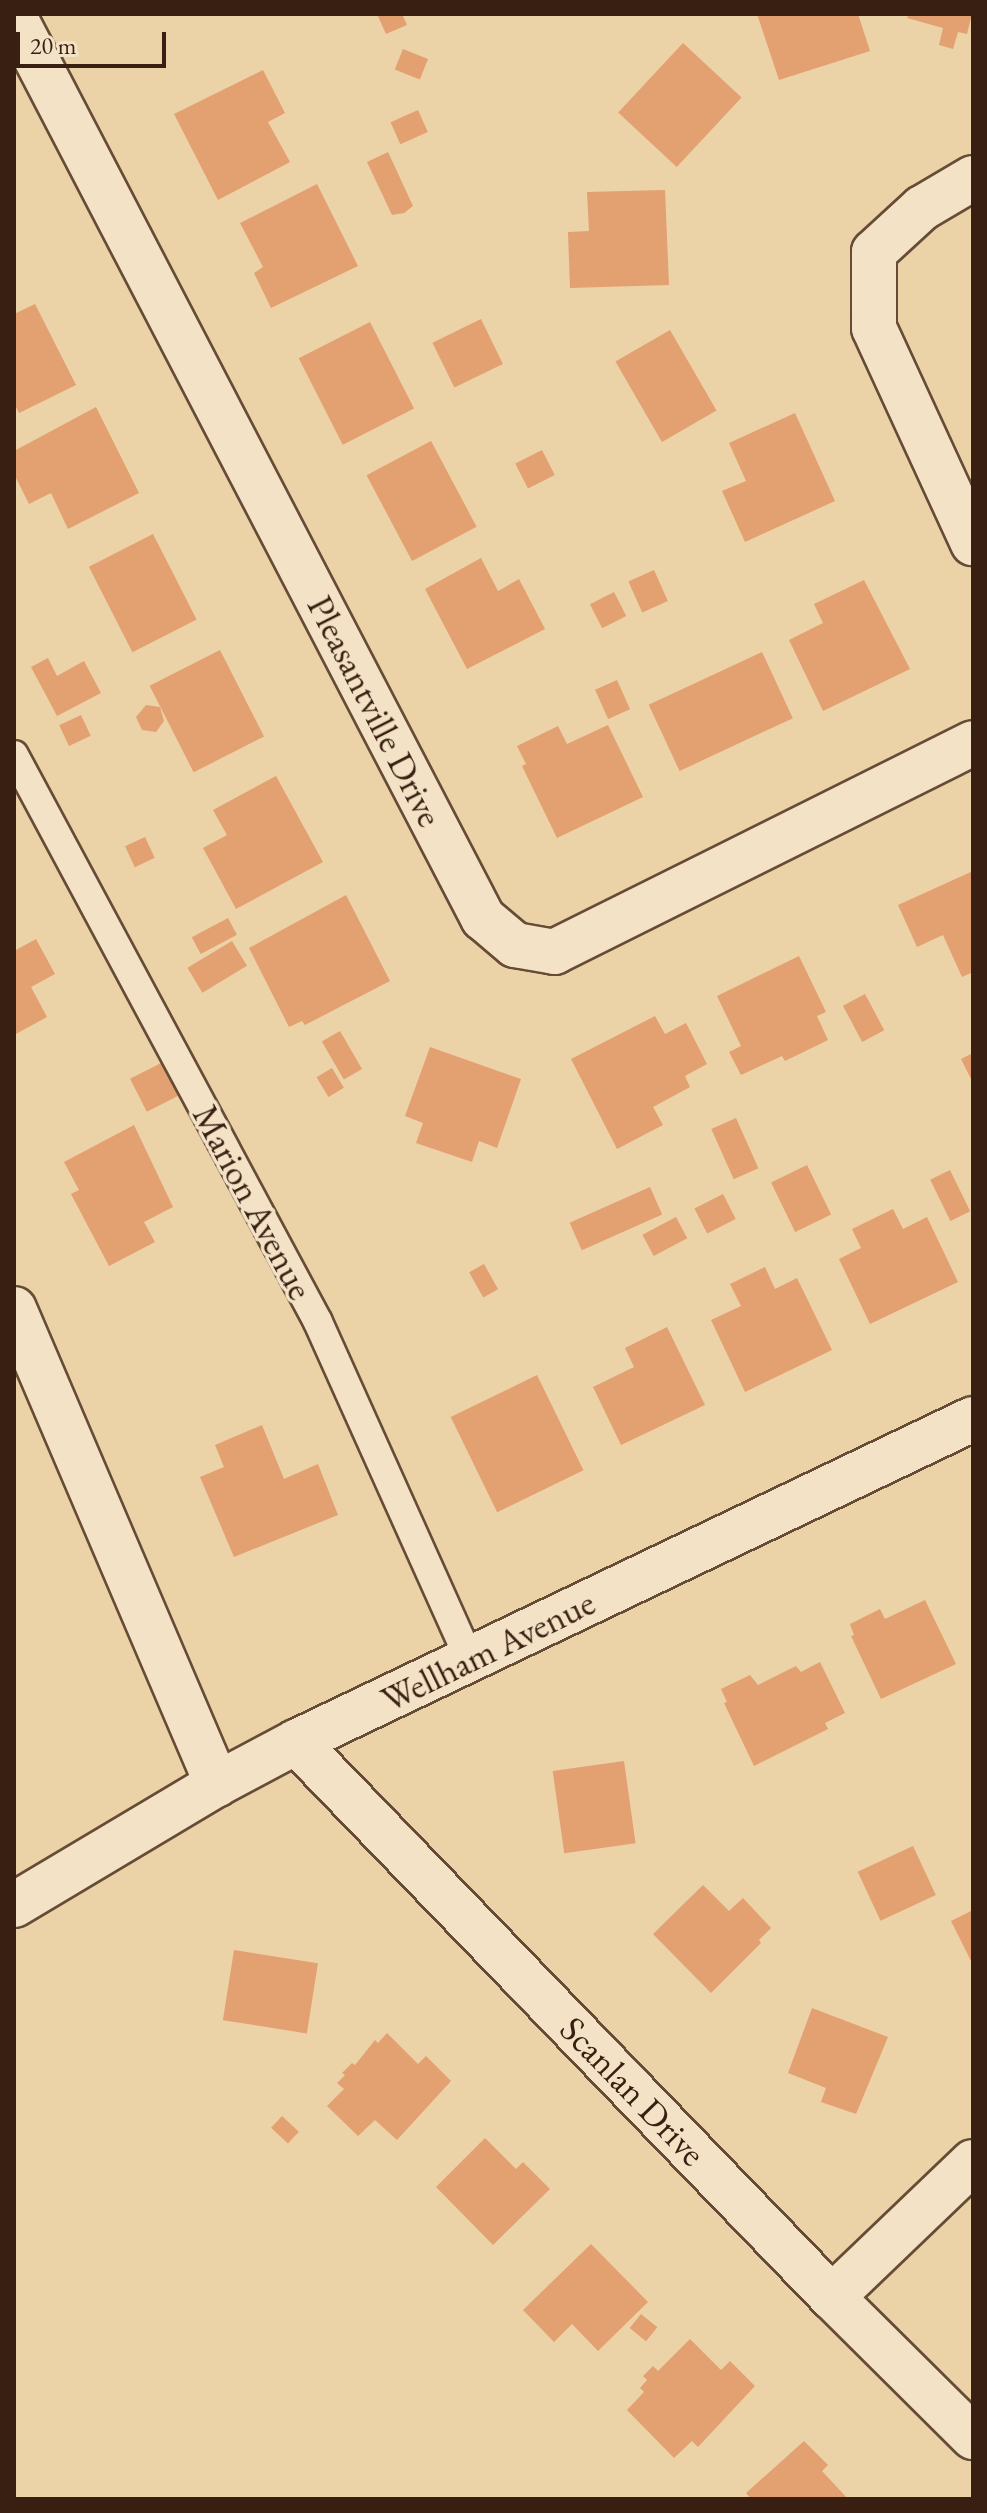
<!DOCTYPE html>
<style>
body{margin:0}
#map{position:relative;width:987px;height:2513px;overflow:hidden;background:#ecd2a7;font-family:"EB Garamond",serif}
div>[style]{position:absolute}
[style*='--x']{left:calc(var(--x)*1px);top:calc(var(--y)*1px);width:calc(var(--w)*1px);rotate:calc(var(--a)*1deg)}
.building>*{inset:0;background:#e3a071;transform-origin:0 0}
.roads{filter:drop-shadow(2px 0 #664c36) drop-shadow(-2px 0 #664c36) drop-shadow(0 2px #664c36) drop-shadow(0 -2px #664c36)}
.lane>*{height:28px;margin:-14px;padding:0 14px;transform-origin:14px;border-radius:14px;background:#f3e2c6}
.street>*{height:44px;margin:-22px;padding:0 22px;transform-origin:22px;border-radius:22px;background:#f3e2c6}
.secondary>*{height:44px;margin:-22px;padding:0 22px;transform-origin:22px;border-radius:22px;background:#f3e2c6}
span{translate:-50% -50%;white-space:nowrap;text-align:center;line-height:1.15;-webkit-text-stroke:7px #f3e2c6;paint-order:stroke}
.street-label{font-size:36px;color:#391f11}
.frame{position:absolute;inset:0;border:16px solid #391f11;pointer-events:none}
.scale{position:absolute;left:16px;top:32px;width:150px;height:36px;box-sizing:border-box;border:4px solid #391f11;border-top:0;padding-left:10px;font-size:24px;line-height:28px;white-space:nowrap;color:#391f11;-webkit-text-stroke:6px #f3e2c6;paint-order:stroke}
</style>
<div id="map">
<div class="building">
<i style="clip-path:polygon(377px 14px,402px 14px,407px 25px,386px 34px)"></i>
<i style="clip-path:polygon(757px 14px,858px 14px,870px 51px,779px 80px)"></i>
<i style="clip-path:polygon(909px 14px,972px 14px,967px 34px,958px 32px,953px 49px,939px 45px,943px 28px,907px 18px)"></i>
<i style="left:683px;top:43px;width:80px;height:95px;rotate:43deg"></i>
<i style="left:403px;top:49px;width:27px;height:22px;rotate:22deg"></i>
<i style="clip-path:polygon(263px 70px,285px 113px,268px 122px,290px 162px,218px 200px,174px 114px)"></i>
<i style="left:418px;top:110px;width:24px;height:30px;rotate:66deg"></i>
<i style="clip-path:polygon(388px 152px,413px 206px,404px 213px,392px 215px,367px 162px)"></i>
<i style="clip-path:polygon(317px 184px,358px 266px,271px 308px,254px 273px,263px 267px,240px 223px)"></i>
<i style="clip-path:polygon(665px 190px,669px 285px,570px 288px,568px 232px,589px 231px,587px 192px)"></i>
<i style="clip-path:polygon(35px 304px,76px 385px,19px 413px,14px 403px,14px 314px)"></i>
<i style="left:481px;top:319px;width:50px;height:54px;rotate:64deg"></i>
<i style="left:370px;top:322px;width:97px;height:80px;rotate:63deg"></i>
<i style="left:670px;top:330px;width:93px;height:63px;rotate:60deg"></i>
<i style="clip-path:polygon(96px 407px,139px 493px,68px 529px,51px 493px,29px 504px,14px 474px,14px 451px)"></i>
<i style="clip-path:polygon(795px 413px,835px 501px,745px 542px,722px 491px,746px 481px,729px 443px)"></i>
<i style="left:431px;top:441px;width:97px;height:73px;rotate:62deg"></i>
<i style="left:542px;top:450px;width:28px;height:30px;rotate:63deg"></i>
<i style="left:153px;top:534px;width:96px;height:72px;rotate:63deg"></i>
<i style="clip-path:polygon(481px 558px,498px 591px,519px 579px,545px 629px,467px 669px,425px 589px)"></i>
<i style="left:654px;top:570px;width:34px;height:28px;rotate:66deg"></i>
<i style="clip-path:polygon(864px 580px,910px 669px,823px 711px,789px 640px,823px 623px,814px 604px)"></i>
<i style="left:614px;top:592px;width:27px;height:27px;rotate:63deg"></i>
<i style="left:220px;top:650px;width:97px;height:79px;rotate:63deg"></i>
<i style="left:762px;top:652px;width:73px;height:125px;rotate:65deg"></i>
<i style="clip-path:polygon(48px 658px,57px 676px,84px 661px,101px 693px,57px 716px,31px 667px)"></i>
<i style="left:617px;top:680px;width:32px;height:24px;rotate:66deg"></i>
<i style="clip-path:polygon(146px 705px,160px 707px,164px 721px,156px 732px,142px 730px,136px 717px)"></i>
<i style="left:81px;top:715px;width:23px;height:24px;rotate:65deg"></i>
<i style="clip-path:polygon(608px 725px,643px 797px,557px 838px,522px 766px,526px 764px,517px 746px,558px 726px,567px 744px)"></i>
<i style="clip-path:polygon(276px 776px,323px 862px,236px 909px,203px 848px,227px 835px,213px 810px)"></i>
<i style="left:145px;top:837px;width:23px;height:22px;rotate:65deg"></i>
<i style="clip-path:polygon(973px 871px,973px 972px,962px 977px,943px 935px,917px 947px,898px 905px)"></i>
<i style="clip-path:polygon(346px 895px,390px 981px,305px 1025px,302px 1021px,289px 1027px,249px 948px)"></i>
<i style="left:228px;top:918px;width:19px;height:41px;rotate:62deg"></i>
<i style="clip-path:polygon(36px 939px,55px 974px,31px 987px,47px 1017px,14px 1035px,14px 951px)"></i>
<i style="left:232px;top:941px;width:29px;height:52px;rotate:59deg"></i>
<i style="clip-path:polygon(799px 956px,826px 1012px,817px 1016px,828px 1040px,785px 1061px,782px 1056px,741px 1075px,729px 1052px,741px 1046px,717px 996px)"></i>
<i style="left:865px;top:994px;width:41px;height:25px;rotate:62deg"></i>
<i style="clip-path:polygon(655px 1016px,665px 1034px,686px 1023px,707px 1064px,685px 1076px,690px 1087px,653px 1107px,663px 1125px,617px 1149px,571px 1059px)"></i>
<i style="left:340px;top:1031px;width:44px;height:21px;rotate:60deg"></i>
<i style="clip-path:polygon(430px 1047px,521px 1079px,497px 1148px,479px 1141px,472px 1162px,416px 1143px,423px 1123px,405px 1116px)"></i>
<i style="clip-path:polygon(973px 1053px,973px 1083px,961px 1059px)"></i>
<i style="left:163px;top:1062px;width:37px;height:37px;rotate:63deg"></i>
<i style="left:332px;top:1068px;width:23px;height:18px;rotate:59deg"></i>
<i style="left:736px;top:1118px;width:55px;height:27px;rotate:66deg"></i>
<i style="clip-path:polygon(134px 1125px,173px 1207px,144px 1222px,155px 1242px,109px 1266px,71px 1194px,79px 1190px,64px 1162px)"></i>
<i style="left:807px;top:1165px;width:55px;height:40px;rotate:64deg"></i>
<i style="left:950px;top:1170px;width:46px;height:22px;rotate:64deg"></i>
<i style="left:650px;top:1187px;width:30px;height:88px;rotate:66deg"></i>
<i style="left:723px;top:1194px;width:28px;height:32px;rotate:63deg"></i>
<i style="clip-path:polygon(893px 1209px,903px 1229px,927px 1217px,958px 1282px,870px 1324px,839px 1259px,861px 1248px,852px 1229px)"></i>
<i style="left:676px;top:1217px;width:24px;height:38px;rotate:62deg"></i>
<i style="left:484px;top:1264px;width:29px;height:17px;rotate:61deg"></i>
<i style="clip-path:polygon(765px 1267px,775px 1289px,797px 1278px,832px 1350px,745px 1392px,711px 1320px,741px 1306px,730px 1284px)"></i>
<i style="clip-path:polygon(667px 1327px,705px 1405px,621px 1445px,593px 1387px,634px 1367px,625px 1348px)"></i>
<i style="left:537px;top:1375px;width:106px;height:96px;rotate:64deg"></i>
<i style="clip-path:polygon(262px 1425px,284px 1479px,318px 1464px,338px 1515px,234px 1557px,200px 1477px,224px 1467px,215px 1445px)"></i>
<i style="clip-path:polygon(925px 1600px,956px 1664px,881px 1699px,851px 1636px,854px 1635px,850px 1624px,880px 1609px,885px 1619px)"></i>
<i style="clip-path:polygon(820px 1662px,845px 1713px,825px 1723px,828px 1729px,754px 1766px,724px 1703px,727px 1702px,721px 1689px,750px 1675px,758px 1685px,796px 1666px,801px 1672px)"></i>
<i style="left:624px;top:1761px;width:83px;height:72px;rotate:82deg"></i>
<i style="left:913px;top:1846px;width:54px;height:61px;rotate:65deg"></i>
<i style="clip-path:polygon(703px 1885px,729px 1911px,743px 1898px,771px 1928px,759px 1940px,761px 1943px,711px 1993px,653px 1934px)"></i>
<i style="clip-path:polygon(973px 1910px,973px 1965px,951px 1921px)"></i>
<i style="left:234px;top:1950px;width:85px;height:71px;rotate:9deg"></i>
<i style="clip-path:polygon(812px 2008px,888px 2037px,856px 2114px,821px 2102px,826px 2088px,788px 2073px)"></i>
<i style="clip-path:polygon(387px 2033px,418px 2064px,426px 2056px,451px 2081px,397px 2140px,375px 2120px,358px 2136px,327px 2106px,344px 2089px,337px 2083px,345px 2075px,342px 2073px,352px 2063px,355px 2065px,375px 2040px,378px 2043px)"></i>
<i style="left:282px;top:2116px;width:23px;height:16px;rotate:43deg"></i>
<i style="clip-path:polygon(485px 2138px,516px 2169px,523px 2162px,550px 2189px,493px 2245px,436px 2187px)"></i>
<i style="clip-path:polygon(591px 2244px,648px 2302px,598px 2351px,572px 2324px,554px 2342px,523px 2310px)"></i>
<i style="left:641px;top:2314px;width:21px;height:18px;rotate:39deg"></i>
<i style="clip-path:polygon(690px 2339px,721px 2370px,730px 2361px,755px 2386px,698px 2447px,692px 2441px,674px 2458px,627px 2410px,644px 2392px,640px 2388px,647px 2380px,643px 2376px,653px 2366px,658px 2371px)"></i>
<i style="clip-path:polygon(804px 2441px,828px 2465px,822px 2471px,848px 2499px,751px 2499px,746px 2493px)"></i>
</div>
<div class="roads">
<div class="lane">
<i style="--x:14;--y:755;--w:643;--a:61.8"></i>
<i style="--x:318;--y:1322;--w:371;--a:65.8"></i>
</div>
<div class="street">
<i style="--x:14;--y:16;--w:1017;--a:62.53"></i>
<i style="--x:483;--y:918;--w:42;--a:40.2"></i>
<i style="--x:515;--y:945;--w:40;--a:10"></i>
<i style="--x:554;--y:952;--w:468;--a:-26.5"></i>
<i style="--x:973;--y:178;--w:59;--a:149.5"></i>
<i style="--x:922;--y:208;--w:65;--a:137.5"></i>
<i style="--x:874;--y:252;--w:76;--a:90"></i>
<i style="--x:874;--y:328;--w:237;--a:65.3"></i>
<i style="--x:14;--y:1309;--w:517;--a:66.86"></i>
<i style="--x:296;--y:1742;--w:772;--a:46"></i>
<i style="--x:832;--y:2297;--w:199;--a:44.8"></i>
<i style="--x:832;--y:2297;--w:195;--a:-43.8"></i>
</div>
<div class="secondary">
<i style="--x:14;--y:1905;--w:236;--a:-30.8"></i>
<i style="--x:217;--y:1784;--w:89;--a:-28"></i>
<i style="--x:296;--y:1742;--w:750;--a:-25.51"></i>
</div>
</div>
<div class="street-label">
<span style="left:375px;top:711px;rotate:63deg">Pleasantville Drive</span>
<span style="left:253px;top:1202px;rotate:62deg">Marion Avenue</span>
<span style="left:488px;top:1651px;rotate:-26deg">Wellham Avenue</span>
<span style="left:633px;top:2091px;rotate:46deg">Scanlan Drive</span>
</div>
<div class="frame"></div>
<div class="scale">20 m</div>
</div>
